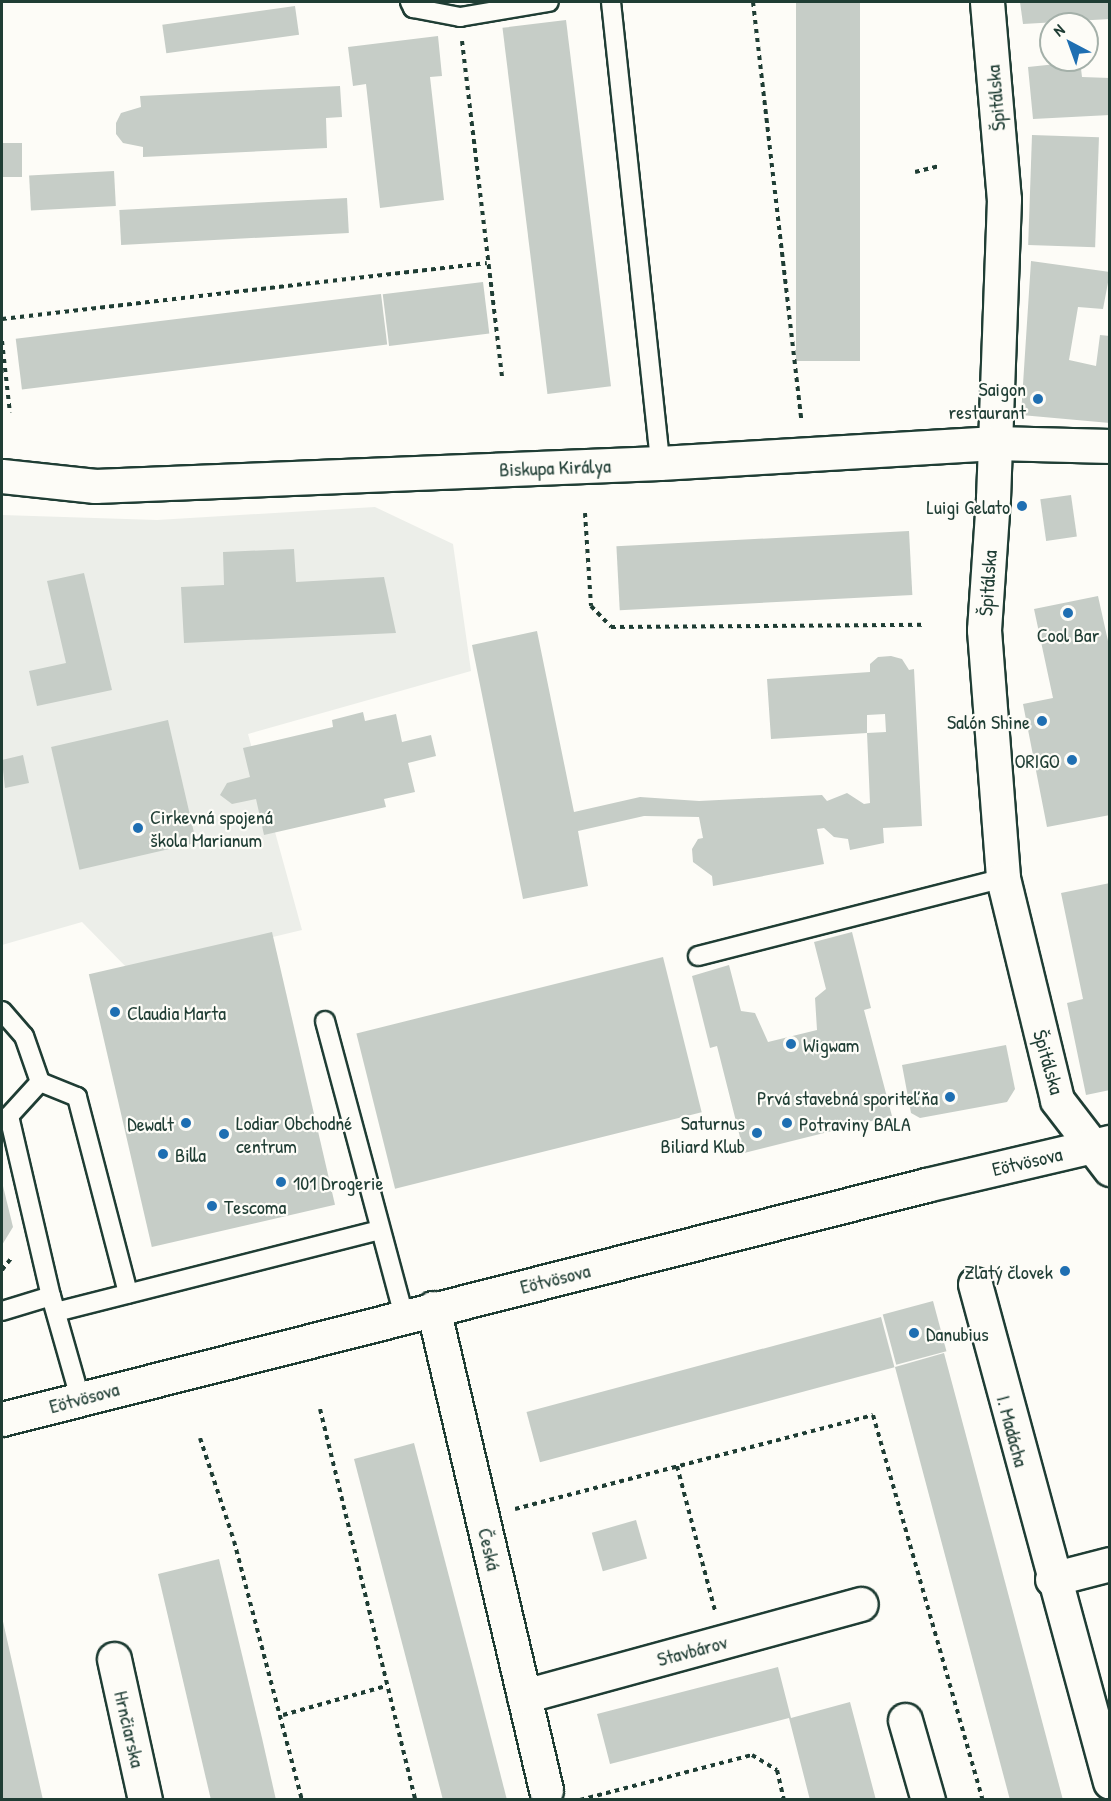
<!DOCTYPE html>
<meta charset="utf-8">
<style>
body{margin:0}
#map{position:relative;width:1111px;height:1801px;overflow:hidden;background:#fdfcf7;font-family:"Patrick Hand",sans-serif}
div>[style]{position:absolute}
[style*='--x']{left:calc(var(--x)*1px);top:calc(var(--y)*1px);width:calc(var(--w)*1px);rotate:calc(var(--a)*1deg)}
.built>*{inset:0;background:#eceee9}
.building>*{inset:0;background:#c6cdc7;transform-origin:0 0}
.path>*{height:4px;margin-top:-2px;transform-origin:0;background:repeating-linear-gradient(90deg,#1f3d34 0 4.5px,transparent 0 9px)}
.roads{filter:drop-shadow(2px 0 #1f3d34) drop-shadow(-2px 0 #1f3d34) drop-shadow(0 2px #1f3d34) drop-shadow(0 -2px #1f3d34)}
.lane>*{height:18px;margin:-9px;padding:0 9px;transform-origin:9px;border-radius:9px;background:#fdfcf7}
.street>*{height:33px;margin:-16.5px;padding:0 16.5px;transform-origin:16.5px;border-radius:16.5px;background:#fdfcf7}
.dots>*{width:16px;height:16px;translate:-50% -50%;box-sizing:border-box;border:3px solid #fdfcf7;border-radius:50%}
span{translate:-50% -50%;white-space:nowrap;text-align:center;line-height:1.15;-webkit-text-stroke:4.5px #fdfcf7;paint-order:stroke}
.street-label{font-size:20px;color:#1f3d34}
.poi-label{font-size:20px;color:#1f3d34}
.right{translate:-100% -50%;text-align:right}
.left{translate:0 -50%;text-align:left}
.frame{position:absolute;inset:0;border:3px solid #1f3d34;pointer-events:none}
.north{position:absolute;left:1039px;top:12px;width:60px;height:60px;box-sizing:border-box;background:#fdfcf7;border:2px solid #a4b0a9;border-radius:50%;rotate:319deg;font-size:16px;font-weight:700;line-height:24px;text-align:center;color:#1f3d34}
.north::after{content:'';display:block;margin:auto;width:21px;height:27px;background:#1f6fb2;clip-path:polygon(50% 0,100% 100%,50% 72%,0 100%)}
</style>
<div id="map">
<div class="built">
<i style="clip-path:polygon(375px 507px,453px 544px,471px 671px,248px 734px,302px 930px,130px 971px,82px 922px,2px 945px,2px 515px,157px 520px)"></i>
</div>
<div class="building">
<i style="left:796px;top:2px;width:64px;height:359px"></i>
<i style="clip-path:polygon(1020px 2px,1110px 2px,1110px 19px,1023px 24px)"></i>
<i style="left:295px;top:6px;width:29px;height:134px;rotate:82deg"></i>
<i style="left:566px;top:20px;width:369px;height:64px;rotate:83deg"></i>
<i style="clip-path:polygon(438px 36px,442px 76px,430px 77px,444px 200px,380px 208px,366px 84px,353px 86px,348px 47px)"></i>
<i style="clip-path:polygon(1066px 60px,1080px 60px,1082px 77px,1110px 78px,1110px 115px,1033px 119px,1028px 67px,1066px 63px)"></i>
<i style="clip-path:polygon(340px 86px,342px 117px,326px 118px,327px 148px,143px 157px,143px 147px,123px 143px,116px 134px,116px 123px,121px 113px,141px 107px,140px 96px)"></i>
<i style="left:1032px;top:135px;width:67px;height:110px;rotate:2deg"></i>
<i style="left:2px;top:143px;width:20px;height:34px"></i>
<i style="left:114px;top:171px;width:35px;height:85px;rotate:87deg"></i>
<i style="left:347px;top:198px;width:35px;height:228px;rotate:87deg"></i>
<i style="clip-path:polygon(1031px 261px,1110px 272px,1103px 309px,1078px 307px,1069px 360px,1096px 366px,1100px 335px,1110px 336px,1110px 423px,1021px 415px)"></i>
<i style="left:483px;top:282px;width:52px;height:101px;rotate:83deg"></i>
<i style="left:381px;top:294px;width:51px;height:368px;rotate:83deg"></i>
<i style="left:1071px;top:495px;width:42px;height:31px;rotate:82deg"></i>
<i style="left:909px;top:531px;width:64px;height:293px;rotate:87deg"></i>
<i style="clip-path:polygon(294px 549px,296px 582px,384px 577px,396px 633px,184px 643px,181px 587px,224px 585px,223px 552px)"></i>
<i style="clip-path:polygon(84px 573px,112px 690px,37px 706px,29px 671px,66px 663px,47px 581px)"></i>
<i style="clip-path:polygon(1098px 596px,1110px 650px,1110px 815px,1047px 827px,1023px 704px,1053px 698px,1034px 609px)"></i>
<i style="clip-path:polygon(537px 631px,574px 812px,640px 797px,699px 801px,822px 795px,827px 801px,847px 793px,864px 804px,870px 803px,867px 733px,886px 732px,885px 714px,867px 715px,867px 733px,771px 739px,767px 679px,870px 672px,870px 664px,878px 657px,891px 656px,902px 659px,909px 670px,914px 669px,922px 826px,883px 828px,884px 843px,850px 850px,848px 839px,834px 837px,824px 828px,817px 829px,824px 864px,713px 886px,712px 876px,693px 862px,692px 849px,698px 839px,703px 838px,699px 817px,644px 816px,578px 831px,588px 886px,523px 899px,472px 645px)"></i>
<i style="clip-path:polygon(363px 712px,365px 721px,396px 714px,402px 742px,431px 735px,436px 756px,408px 763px,415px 792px,384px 799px,386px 807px,264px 835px,256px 799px,232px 804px,220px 795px,227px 783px,250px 777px,243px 748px,333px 727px,332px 720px)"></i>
<i style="left:168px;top:720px;width:126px;height:120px;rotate:77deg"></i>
<i style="clip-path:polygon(23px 755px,29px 783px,5px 788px,2px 760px)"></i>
<i style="clip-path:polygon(1110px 883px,1110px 1090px,1086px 1095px,1067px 1003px,1083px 999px,1061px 893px)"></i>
<i style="left:272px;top:932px;width:280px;height:188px;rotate:77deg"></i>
<i style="clip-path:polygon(852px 932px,871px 1008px,864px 1010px,892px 1116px,744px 1153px,717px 1046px,710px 1048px,692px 976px,729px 965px,741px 1011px,755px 1013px,768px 1042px,817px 1030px,815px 998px,826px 989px,814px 942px)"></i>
<i style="left:663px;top:957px;width:160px;height:316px;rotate:76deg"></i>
<i style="clip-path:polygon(1006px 1045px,1015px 1089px,1007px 1102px,920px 1118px,911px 1113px,902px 1065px)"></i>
<i style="clip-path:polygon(2px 1182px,13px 1227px,2px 1245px)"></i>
<i style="left:933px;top:1301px;width:52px;height:52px;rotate:75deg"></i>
<i style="left:881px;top:1317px;width:52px;height:367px;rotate:75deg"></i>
<i style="clip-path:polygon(944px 1353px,980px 1488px,1063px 1800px,1010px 1800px,895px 1367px)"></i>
<i style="clip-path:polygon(414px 1443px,472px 1664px,507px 1800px,443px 1800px,354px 1459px)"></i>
<i style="left:636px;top:1520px;width:40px;height:46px;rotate:74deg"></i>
<i style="clip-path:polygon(219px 1559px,262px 1738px,276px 1800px,211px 1800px,158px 1574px)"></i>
<i style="clip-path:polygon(2px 1617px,43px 1800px,2px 1800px)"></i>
<i style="clip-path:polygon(778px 1667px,791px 1718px,850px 1702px,876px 1800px,810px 1800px,789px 1718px,610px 1764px,597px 1714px)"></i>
</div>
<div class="path">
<i style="--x:753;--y:2;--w:421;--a:83.4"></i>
<i style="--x:462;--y:41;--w:338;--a:83.2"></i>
<i style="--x:915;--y:172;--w:25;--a:-14"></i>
<i style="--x:2;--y:319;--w:488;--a:-6.6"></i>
<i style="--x:2;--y:341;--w:72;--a:83.7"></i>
<i style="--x:585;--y:513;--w:93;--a:86.3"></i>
<i style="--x:591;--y:606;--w:29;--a:46"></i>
<i style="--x:611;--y:627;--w:314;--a:-0.4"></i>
<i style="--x:2;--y:1270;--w:16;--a:-52"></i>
<i style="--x:320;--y:1409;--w:402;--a:76.3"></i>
<i style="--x:200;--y:1438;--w:108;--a:71.7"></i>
<i style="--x:234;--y:1541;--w:268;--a:75.3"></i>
<i style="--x:677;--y:1466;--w:150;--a:75.3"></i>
<i style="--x:515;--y:1509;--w:370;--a:-14.7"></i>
<i style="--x:873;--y:1415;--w:400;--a:74.1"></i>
<i style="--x:283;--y:1715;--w:107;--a:-15.7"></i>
<i style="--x:580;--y:1800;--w:178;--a:-14.7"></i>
<i style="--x:752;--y:1755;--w:29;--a:31"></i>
<i style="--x:777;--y:1770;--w:31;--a:77"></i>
</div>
<div class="roads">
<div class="lane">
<i style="--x:410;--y:2;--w:7;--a:63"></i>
<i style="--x:413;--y:8;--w:48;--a:10.8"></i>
<i style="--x:460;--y:17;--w:90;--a:-9.6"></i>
<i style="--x:611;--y:2;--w:464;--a:83.9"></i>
<i style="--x:698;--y:956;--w:315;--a:-14.3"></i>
<i style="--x:2;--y:1011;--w:33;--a:49"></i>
<i style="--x:24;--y:1036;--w:49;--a:70.8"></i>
<i style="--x:40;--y:1082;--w:46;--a:132.4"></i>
<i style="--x:9;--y:1116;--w:185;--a:76.9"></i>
<i style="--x:51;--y:1296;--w:106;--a:74.1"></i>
<i style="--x:325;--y:1021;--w:304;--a:75"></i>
<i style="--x:40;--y:1082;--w:40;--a:22"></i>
<i style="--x:77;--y:1097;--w:203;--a:75.4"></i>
<i style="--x:2;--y:1311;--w:51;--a:-17"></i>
<i style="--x:56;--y:1312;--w:334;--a:-14.2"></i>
</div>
<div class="street">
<i style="--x:987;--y:2;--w:198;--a:85.1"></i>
<i style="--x:1004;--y:199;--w:299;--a:92.1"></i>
<i style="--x:993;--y:498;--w:132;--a:93.9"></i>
<i style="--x:984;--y:630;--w:249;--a:85.6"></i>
<i style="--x:1003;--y:878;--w:228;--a:76.3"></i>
<i style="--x:1057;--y:1100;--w:87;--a:52.5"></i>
<i style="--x:2;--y:476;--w:94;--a:6.1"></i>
<i style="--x:95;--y:486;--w:565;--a:-2.33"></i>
<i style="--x:660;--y:463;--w:336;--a:-3.4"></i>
<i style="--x:995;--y:443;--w:115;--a:1.5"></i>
<i style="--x:975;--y:1284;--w:516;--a:74.83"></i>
<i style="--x:433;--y:1308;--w:495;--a:76.8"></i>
<i style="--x:2;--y:1419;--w:953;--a:-14.21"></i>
<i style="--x:926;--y:1185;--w:189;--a:-13.2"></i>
<i style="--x:1052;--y:1579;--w:60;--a:-14.5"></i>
<i style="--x:114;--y:1659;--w:144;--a:77.6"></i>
<i style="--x:524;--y:1696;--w:349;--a:-15.3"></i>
<i style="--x:905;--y:1720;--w:83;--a:74"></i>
</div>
</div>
<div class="dots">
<i style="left:1038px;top:399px;background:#1f6fb2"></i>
<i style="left:1022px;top:506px;background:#1f6fb2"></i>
<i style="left:1068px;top:613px;background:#1f6fb2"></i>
<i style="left:1042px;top:721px;background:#1f6fb2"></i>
<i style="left:1072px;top:760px;background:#1f6fb2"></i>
<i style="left:138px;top:828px;background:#1f6fb2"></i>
<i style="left:115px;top:1012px;background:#1f6fb2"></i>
<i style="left:791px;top:1044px;background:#1f6fb2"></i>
<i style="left:950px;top:1097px;background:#1f6fb2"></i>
<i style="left:186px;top:1123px;background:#1f6fb2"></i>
<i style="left:787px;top:1123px;background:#1f6fb2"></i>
<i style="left:757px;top:1133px;background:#1f6fb2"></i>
<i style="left:224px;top:1134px;background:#1f6fb2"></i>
<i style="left:163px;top:1154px;background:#1f6fb2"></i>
<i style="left:281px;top:1182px;background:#1f6fb2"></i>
<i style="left:212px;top:1206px;background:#1f6fb2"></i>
<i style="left:1065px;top:1271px;background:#1f6fb2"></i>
<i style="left:914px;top:1333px;background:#1f6fb2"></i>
</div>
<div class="street-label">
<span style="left:995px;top:98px;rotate:-95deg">Špitálska</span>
<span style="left:555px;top:467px;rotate:-2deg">Biskupa Királya</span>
<span style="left:987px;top:583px;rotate:-86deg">Špitálska</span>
<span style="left:1049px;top:1062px;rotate:74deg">Špitálska</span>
<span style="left:1027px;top:1161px;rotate:-13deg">Eötvösova</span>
<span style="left:555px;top:1278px;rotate:-14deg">Eötvösova</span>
<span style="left:84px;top:1397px;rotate:-15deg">Eötvösova</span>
<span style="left:1013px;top:1431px;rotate:75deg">I. Madácha</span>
<span style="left:490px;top:1549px;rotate:77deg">Česká</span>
<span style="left:692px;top:1650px;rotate:-15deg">Stavbárov</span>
<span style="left:130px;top:1729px;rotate:77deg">Hrnčiarska</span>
</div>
<div class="poi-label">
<span class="right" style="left:1026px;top:400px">Saigon<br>restaurant</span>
<span class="right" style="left:1010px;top:506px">Luigi Gelato</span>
<span style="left:1068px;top:634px">Cool Bar</span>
<span class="right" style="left:1030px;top:721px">Salón Shine</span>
<span class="right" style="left:1060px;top:760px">ORIGO</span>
<span class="left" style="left:150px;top:828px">Cirkevná spojená<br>škola Marianum</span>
<span class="left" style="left:127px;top:1012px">Claudia Marta</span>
<span class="left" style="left:803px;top:1044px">Wigwam</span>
<span class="right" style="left:938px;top:1097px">Prvá stavebná sporiteľňa</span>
<span class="left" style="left:236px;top:1134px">Lodiar Obchodné<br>centrum</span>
<span class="right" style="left:745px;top:1134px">Saturnus<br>Biliard Klub</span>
<span class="right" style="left:174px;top:1123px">Dewalt</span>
<span class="left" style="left:799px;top:1123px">Potraviny BALA</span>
<span class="left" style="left:175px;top:1154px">Billa</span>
<span class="left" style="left:293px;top:1182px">101 Drogerie</span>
<span class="left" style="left:224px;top:1206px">Tescoma</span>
<span class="right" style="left:1053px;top:1271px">Zlatý človek</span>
<span class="left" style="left:926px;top:1333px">Danubius</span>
</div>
<div class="frame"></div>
<div class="north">N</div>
</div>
